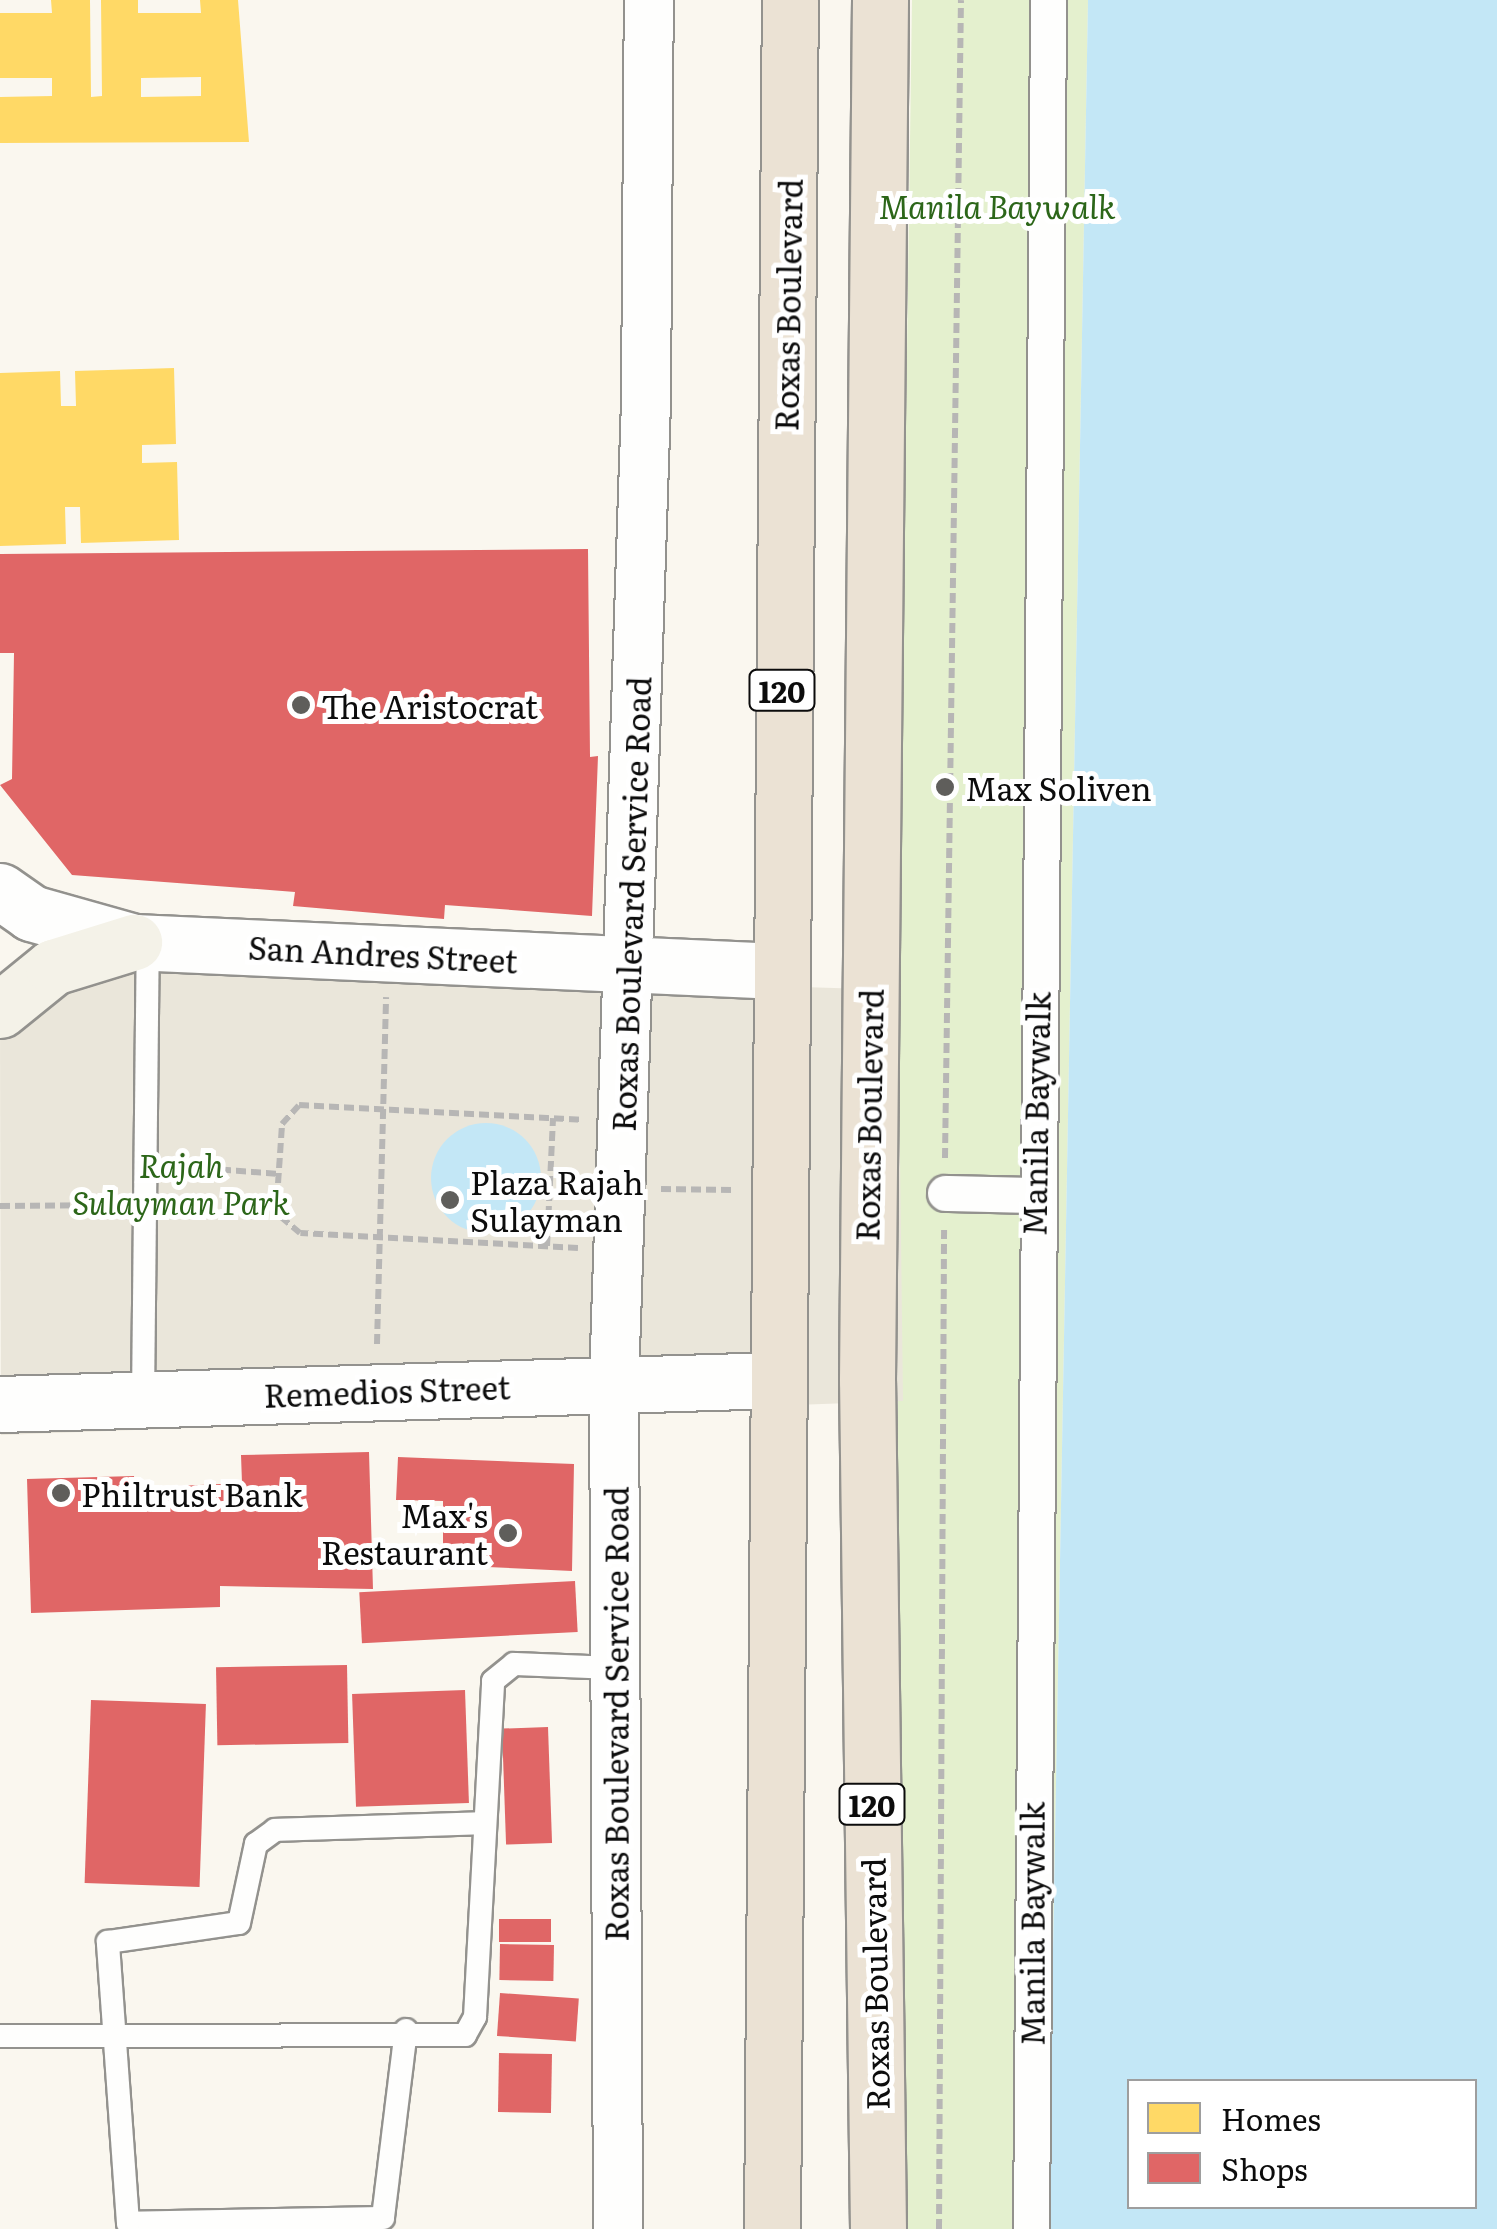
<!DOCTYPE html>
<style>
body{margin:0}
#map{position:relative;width:1497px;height:2229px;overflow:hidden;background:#faf7ef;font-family:Literata,serif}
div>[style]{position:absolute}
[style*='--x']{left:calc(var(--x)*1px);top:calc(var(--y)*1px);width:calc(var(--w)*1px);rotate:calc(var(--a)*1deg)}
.green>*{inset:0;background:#e4f0ce}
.plaza>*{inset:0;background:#eae6da}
.water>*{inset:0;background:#c3e7f6}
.round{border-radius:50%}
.homes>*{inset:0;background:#ffd966}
.shops>*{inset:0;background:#e06666;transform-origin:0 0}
.path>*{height:6px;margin-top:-3px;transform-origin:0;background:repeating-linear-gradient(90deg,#b7b6b5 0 10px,transparent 0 15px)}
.roads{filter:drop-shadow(2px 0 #93928e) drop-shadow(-2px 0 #93928e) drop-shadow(0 2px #93928e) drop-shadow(0 -2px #93928e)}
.service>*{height:22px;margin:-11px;padding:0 11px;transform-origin:11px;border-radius:11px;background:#fefefd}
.pedestrian>*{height:35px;margin:-17.5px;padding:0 17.5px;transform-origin:17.5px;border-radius:17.5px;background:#fefefd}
.minor>*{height:48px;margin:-24px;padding:0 24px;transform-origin:24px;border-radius:24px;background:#fefefd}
.tertiary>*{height:55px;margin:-27.5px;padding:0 27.5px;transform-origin:27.5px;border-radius:27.5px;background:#fefefd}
.secondary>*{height:55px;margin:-27.5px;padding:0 27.5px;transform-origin:27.5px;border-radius:27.5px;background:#f4f2e8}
.trunk>*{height:55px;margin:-27.5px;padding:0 27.5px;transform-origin:27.5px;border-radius:27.5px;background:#ebe2d4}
.dots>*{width:28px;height:28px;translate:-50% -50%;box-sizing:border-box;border:5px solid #fff;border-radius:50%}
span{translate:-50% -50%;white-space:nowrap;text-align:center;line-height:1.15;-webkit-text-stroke:10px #fff;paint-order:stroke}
.shield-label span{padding:2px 8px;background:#fff;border:2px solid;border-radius:8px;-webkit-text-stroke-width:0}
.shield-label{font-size:30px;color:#0c0c0c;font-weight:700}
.park-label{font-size:32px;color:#2c6619;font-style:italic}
.street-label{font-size:32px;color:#0c0c0c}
.poi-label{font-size:32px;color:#0c0c0c}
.left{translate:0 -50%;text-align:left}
.right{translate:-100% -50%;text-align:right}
.legend{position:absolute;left:1127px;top:2079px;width:350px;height:130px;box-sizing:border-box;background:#fff;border:2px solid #9e9e9e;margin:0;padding:12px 18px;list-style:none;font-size:30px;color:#0c0c0c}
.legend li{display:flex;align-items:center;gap:20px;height:50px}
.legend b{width:50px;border:2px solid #9e9e9e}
</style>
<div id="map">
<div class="green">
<i style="clip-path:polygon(912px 0,1088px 0,1048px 2229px,898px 2229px,898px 990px)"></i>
</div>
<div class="plaza">
<i style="clip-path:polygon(103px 965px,898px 990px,903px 1401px,1px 1435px,0 1026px)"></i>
</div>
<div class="water">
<i style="clip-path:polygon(evenodd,1088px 0,1497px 0,1497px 2229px,1048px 2229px,1088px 0,1130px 2082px,1474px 2082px,1474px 2206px,1130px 2206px,1130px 2082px)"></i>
<i class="round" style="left:431px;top:1123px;width:110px;height:110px"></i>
</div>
<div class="homes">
<i style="clip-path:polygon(evenodd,51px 0,90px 0,91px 97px,102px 96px,101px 0,138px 0,138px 13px,201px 13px,200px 0,238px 0,249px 142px,0 143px,0 97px,52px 96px,52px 78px,0 78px,0 13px,52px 13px,51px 0,201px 77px,201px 96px,141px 97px,141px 78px,201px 77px)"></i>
<i style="clip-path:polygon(174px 368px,176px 444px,142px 445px,142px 463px,177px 462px,179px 540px,81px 543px,80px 507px,65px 507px,66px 544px,0 546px,0 373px,60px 371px,61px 406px,76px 406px,75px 371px)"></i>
</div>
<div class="shops">
<i style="clip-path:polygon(588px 549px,590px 757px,598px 756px,592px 916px,445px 905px,444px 919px,293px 906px,295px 892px,72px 875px,0 785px,12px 779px,14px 653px,0 653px,0 554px)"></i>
<i style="clip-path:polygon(369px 1452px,373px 1589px,220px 1586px,220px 1607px,31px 1613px,27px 1479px,134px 1476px,135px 1488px,242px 1483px,241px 1455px)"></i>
<i style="clip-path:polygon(398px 1457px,574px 1464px,572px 1571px,443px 1565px,443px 1501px,396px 1500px)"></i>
<i style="left:575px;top:1581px;width:51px;height:216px;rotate:87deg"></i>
<i style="left:347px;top:1665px;width:78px;height:131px;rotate:89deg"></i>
<i style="left:465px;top:1690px;width:113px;height:113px;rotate:88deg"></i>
<i style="left:91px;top:1700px;width:115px;height:183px;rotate:2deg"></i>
<i style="left:548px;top:1727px;width:116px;height:46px;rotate:88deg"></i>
<i style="left:499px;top:1919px;width:52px;height:23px"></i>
<i style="left:500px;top:1944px;width:54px;height:36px;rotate:1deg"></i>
<i style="left:500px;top:1993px;width:79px;height:43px;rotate:4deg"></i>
<i style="left:499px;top:2053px;width:53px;height:59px;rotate:1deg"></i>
</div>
<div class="path">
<i style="--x:945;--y:1158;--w:1158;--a:-89.21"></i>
<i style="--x:176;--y:1166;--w:103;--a:4.4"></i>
<i style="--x:661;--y:1189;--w:72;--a:0.8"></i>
<i style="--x:0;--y:1206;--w:118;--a:-0.5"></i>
<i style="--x:547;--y:1246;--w:128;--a:-87.3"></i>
<i style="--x:578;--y:1248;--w:278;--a:-176.9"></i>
<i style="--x:300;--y:1233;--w:31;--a:-140"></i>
<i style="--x:276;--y:1213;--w:89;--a:-86.1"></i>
<i style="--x:282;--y:1124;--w:25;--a:-48"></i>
<i style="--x:299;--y:1105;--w:283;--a:3"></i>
<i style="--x:377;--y:1344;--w:347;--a:-88.5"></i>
<i style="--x:939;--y:2229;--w:999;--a:-89.71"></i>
</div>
<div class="roads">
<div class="service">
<i style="--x:143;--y:1399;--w:458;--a:-89.4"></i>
<i style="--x:406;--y:2030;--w:189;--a:97"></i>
<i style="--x:383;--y:2218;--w:255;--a:178.9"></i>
<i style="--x:128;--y:2223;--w:282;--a:-94.1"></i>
<i style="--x:108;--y:1942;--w:132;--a:-8.3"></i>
<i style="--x:239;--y:1923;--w:81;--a:-77.9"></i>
<i style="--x:256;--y:1844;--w:24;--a:-36"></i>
<i style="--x:275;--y:1830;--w:210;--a:-1.9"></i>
<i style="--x:0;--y:2036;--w:465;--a:-0.1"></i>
<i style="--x:465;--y:2035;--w:21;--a:-61"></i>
<i style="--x:475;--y:2017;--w:336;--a:-86.9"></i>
<i style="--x:493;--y:1681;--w:27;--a:-39"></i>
<i style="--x:514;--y:1664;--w:101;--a:2.3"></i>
</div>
<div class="pedestrian">
<i style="--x:945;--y:1193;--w:90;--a:1.3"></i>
<i style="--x:1031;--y:2229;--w:2229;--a:-89.56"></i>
</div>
<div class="minor">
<i style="--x:618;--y:2229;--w:847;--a:-90.27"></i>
<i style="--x:614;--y:1382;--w:982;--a:-88.13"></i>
<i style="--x:646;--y:401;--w:401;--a:-89.6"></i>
</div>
<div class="tertiary">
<i style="--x:0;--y:891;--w:38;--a:35"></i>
<i style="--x:31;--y:913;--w:107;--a:15.7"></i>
<i style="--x:134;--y:942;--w:645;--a:2.58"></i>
<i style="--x:0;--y:1404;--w:775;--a:-1.77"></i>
</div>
<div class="secondary">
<i style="--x:0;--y:1010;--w:68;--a:-39.1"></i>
<i style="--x:53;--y:967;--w:85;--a:-17.2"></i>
</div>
<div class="trunk">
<i style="--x:772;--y:2229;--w:2229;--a:-89.54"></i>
<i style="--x:878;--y:2229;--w:849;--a:-90.74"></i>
<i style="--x:867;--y:1380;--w:1380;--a:-89.46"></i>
</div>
</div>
<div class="dots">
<i style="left:301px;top:705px;background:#5f5e5b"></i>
<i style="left:945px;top:787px;background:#5f5e5b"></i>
<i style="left:450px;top:1200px;background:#5f5e5b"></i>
<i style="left:61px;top:1493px;background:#5f5e5b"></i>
<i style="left:508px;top:1533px;background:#5f5e5b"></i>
</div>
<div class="shield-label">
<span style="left:782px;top:690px">120</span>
<span style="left:872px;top:1804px">120</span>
</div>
<div class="park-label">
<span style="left:997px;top:205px">Manila Baywalk</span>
<span style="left:181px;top:1183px">Rajah<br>Sulayman Park</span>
</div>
<div class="street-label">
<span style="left:787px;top:305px;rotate:-89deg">Roxas Boulevard</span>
<span style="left:630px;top:904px;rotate:-88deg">Roxas Boulevard Service Road</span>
<span style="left:383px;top:953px;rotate:3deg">San Andres Street</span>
<span style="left:1035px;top:1114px;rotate:-89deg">Manila Baywalk</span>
<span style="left:868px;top:1115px;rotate:-89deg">Roxas Boulevard</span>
<span style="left:387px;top:1390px;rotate:-2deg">Remedios Street</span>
<span style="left:615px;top:1714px;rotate:-90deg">Roxas Boulevard Service Road</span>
<span style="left:1031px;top:1924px;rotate:-90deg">Manila Baywalk</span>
<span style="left:874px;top:1984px;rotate:-91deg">Roxas Boulevard</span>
</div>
<div class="poi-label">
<span class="left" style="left:321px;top:705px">The Aristocrat</span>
<span class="left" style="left:965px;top:787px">Max Soliven</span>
<span class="left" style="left:470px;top:1200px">Plaza Rajah<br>Sulayman</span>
<span class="left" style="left:81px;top:1493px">Philtrust Bank</span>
<span class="right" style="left:488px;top:1533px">Max's<br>Restaurant</span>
</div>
<ul class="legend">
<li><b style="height:28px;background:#ffd966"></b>Homes</li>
<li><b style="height:28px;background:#e06666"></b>Shops</li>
</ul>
</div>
